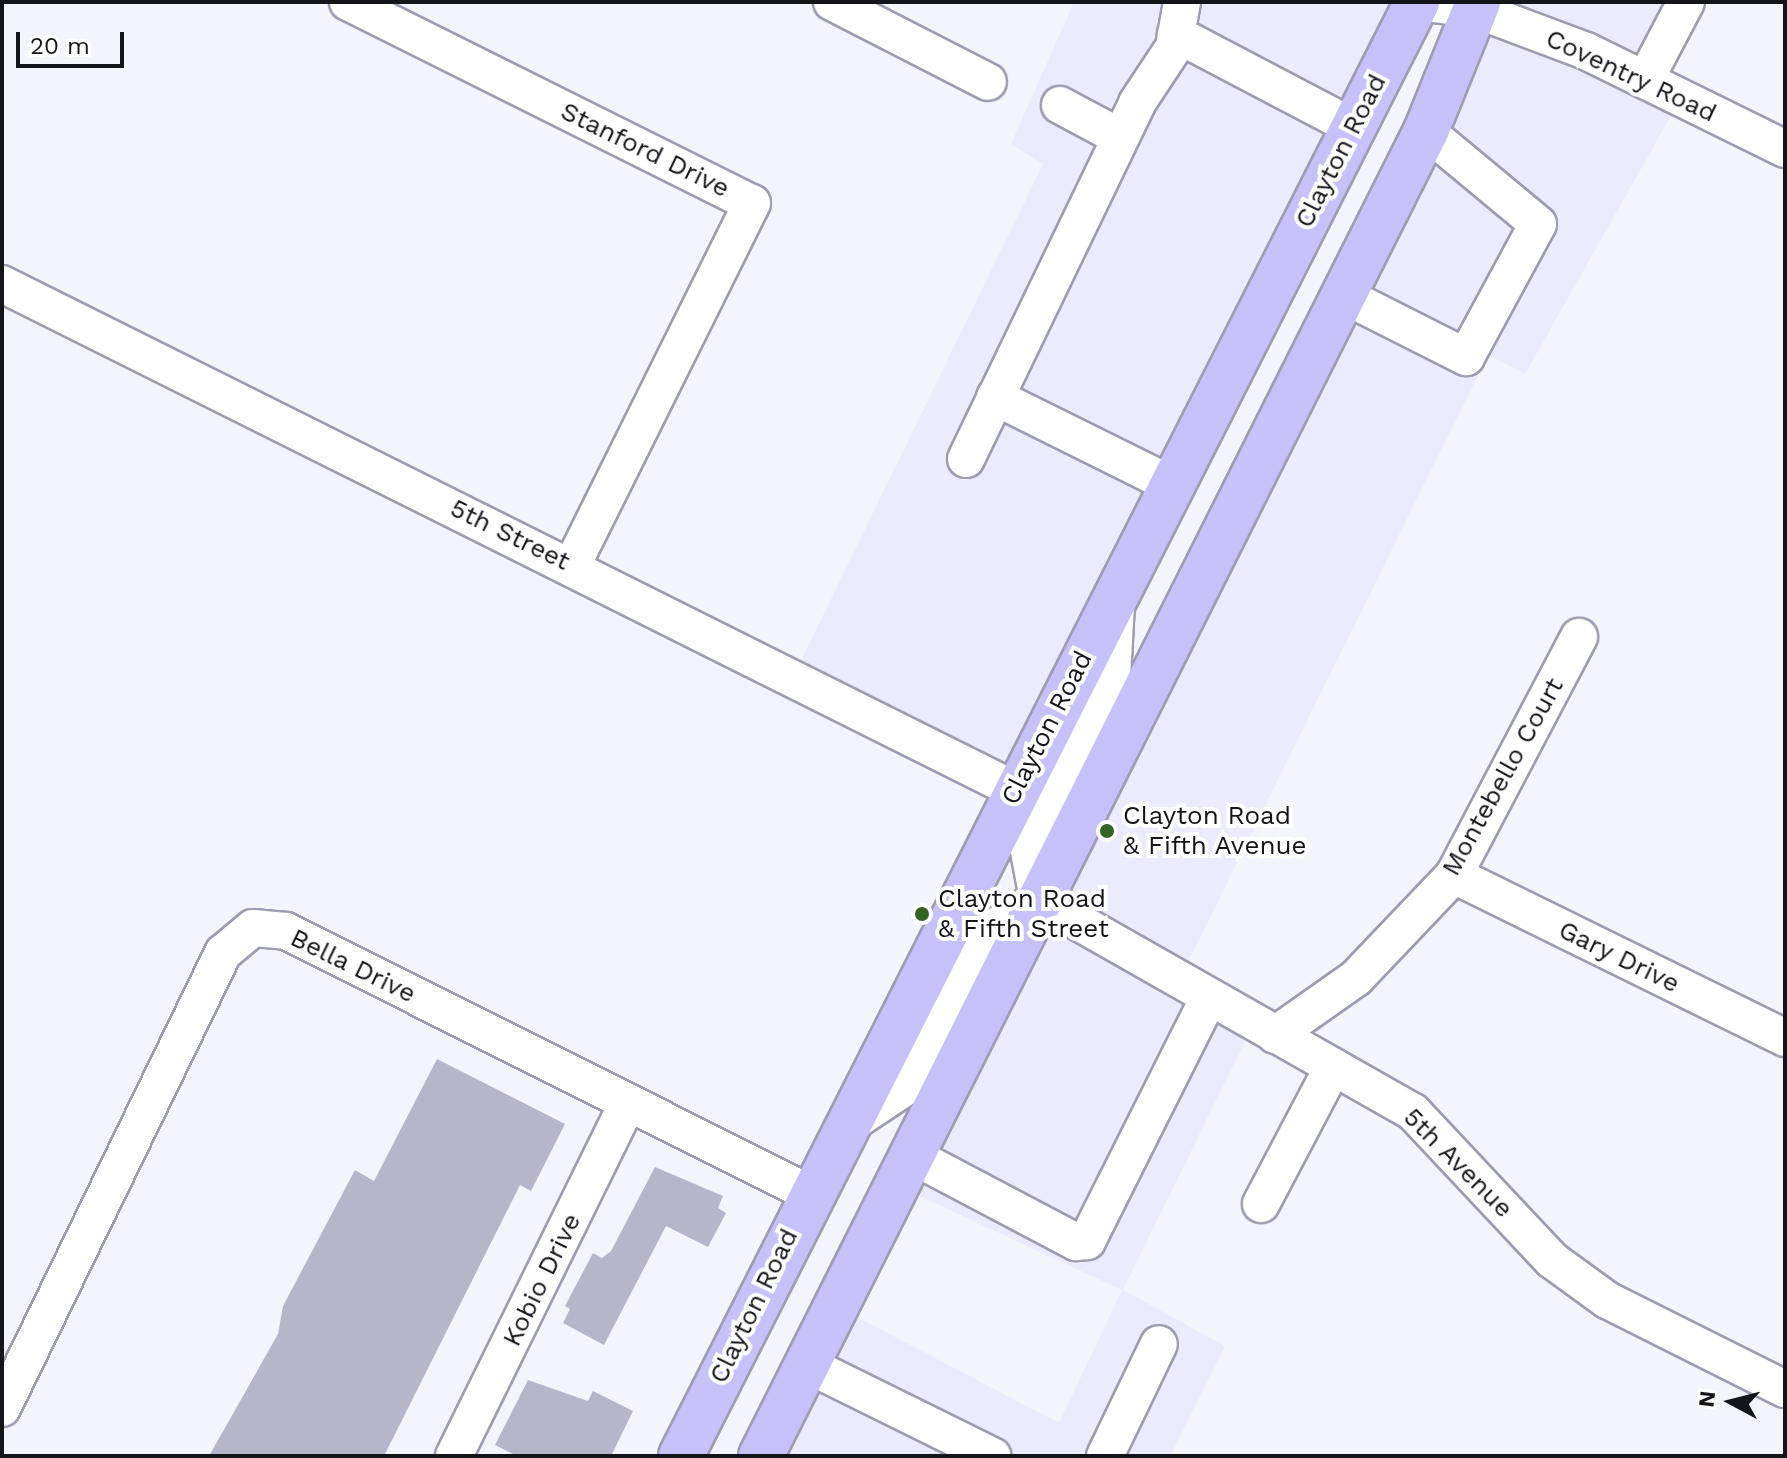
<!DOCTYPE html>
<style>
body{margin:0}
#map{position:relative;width:1787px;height:1458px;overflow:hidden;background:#f4f4fd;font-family:"Work Sans",sans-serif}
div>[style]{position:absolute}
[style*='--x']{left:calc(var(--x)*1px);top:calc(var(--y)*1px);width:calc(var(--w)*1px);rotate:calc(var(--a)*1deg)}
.built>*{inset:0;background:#ecebfd}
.building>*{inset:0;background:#b6b5ca}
.roads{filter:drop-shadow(2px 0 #9d9cb0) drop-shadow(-2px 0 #9d9cb0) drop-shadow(0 2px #9d9cb0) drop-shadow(0 -2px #9d9cb0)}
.minor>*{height:36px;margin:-18px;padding:0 18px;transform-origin:18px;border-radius:18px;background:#fff}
.major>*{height:44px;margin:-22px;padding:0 22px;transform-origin:22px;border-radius:22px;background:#c7c1f9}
.dots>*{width:22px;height:22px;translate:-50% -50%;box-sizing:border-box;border:4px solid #fff;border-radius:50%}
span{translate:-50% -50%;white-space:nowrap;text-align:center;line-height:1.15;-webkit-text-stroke:8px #fff;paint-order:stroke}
.street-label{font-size:26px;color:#14141b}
.poi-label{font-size:26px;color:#14141b}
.left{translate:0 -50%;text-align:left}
.frame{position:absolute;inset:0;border:4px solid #14141b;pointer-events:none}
.north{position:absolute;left:1691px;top:1362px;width:80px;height:80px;-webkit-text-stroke:6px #fff;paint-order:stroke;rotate:277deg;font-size:22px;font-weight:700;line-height:32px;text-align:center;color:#14141b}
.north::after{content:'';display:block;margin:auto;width:28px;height:36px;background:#14141b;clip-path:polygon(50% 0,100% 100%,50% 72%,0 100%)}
.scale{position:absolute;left:16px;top:32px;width:108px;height:36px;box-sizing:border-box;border:4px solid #14141b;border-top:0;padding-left:10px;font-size:24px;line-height:28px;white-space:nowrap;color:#14141b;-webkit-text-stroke:6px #fff;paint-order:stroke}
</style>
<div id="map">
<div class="built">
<i style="clip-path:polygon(1074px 2px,1417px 2px,1015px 790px,793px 677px,1043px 164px,1011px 144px)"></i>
<i style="clip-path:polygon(1478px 2px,1708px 2px,1661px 87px,1681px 98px,1525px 374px,1488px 355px,1179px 980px,1254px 1023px,1123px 1290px,1225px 1346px,1170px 1456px,761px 1456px,836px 1306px,1059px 1423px,1122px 1290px,896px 1185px)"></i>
</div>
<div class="building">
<i style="clip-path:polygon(437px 1059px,565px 1124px,531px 1191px,520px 1185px,384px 1456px,209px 1456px,278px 1334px,283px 1306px,355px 1170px,374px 1181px)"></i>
<i style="clip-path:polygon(655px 1167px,723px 1196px,718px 1208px,726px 1213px,708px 1247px,666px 1226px,604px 1345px,563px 1323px,570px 1309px,565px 1306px,593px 1253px,602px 1258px,611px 1251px)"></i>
<i style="clip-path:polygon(528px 1380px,588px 1401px,593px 1391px,633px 1411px,611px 1456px,517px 1456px,495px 1445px)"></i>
</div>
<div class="roads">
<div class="minor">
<i style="--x:348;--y:2;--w:451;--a:26.5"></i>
<i style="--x:752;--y:203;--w:404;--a:116.4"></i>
<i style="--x:832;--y:2;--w:175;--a:27.1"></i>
<i style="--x:1416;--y:2;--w:58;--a:6.9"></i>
<i style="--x:1474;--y:9;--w:120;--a:20.6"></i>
<i style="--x:1586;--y:51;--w:222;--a:26.2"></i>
<i style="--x:1176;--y:34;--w:200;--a:27.7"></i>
<i style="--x:1645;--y:80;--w:88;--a:-62.3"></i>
<i style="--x:1060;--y:105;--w:68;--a:28.1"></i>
<i style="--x:2;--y:284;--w:1132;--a:26.54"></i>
<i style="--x:1343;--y:295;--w:138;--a:26.8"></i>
<i style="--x:1466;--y:357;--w:151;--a:-61.6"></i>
<i style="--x:1538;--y:224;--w:146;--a:-140.3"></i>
<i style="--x:995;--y:397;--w:195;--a:26.4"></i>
<i style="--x:966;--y:459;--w:395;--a:-64.3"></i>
<i style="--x:1137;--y:103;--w:67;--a:-56.5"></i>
<i style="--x:1174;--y:47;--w:46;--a:-79.9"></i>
<i style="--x:1454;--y:875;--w:369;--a:26.2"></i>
<i style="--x:1038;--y:899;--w:431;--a:29.6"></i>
<i style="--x:1413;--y:1112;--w:203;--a:46.8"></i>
<i style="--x:1552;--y:1260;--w:68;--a:36"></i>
<i style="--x:1607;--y:1300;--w:199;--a:26.6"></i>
<i style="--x:1038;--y:899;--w:59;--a:-100.7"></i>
<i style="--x:1027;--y:841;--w:184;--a:-62.5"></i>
<i style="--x:1112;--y:678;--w:75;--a:-86.9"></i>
<i style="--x:1275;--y:1035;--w:99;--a:-35.1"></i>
<i style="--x:1356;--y:978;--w:142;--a:-46.4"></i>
<i style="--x:1454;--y:875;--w:269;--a:-62.3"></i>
<i style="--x:844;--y:1128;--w:72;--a:-33.7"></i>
<i style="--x:904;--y:1088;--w:175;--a:-62.1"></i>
<i style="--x:986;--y:933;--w:62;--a:-33.2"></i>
<i style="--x:911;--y:1155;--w:187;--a:27.8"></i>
<i style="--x:1076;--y:1242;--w:11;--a:-5"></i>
<i style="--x:1087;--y:1241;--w:273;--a:-63.4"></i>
<i style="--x:1261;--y:1204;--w:155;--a:-62.3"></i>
<i style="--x:806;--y:1364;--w:208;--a:26.3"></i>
<i style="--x:2;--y:1408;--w:506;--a:-64.09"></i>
<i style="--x:223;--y:953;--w:39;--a:-40"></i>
<i style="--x:253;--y:928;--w:33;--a:5"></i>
<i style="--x:286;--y:931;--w:585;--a:26.61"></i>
<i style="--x:454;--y:1456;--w:394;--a:-63.8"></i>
<i style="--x:1105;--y:1456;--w:124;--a:-64.3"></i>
</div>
<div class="major">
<i style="--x:681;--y:1456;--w:1630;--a:-63.15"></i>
<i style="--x:761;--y:1456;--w:1483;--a:-63.35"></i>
<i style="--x:1426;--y:131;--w:139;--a:-68"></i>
</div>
</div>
<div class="dots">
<i style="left:1107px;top:831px;background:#356322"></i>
<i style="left:922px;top:914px;background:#356322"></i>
</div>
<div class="street-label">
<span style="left:1631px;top:76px;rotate:25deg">Coventry Road</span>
<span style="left:645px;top:150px;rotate:26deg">Stanford Drive</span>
<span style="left:1341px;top:151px;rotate:-63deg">Clayton Road</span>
<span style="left:510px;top:535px;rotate:26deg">5th Street</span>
<span style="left:1047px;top:728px;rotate:-63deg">Clayton Road</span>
<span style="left:1503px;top:777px;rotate:-61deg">Montebello Court</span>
<span style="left:1619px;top:957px;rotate:26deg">Gary Drive</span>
<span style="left:353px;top:966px;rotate:26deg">Bella Drive</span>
<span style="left:1458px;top:1163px;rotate:45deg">5th Avenue</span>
<span style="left:542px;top:1280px;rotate:-64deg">Kobio Drive</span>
<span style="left:754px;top:1306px;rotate:-64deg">Clayton Road</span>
</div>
<div class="poi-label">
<span class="left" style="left:1123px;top:831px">Clayton Road<br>&amp; Fifth Avenue</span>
<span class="left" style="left:938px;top:914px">Clayton Road<br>&amp; Fifth Street</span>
</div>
<div class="frame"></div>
<div class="north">N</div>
<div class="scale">20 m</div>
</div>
